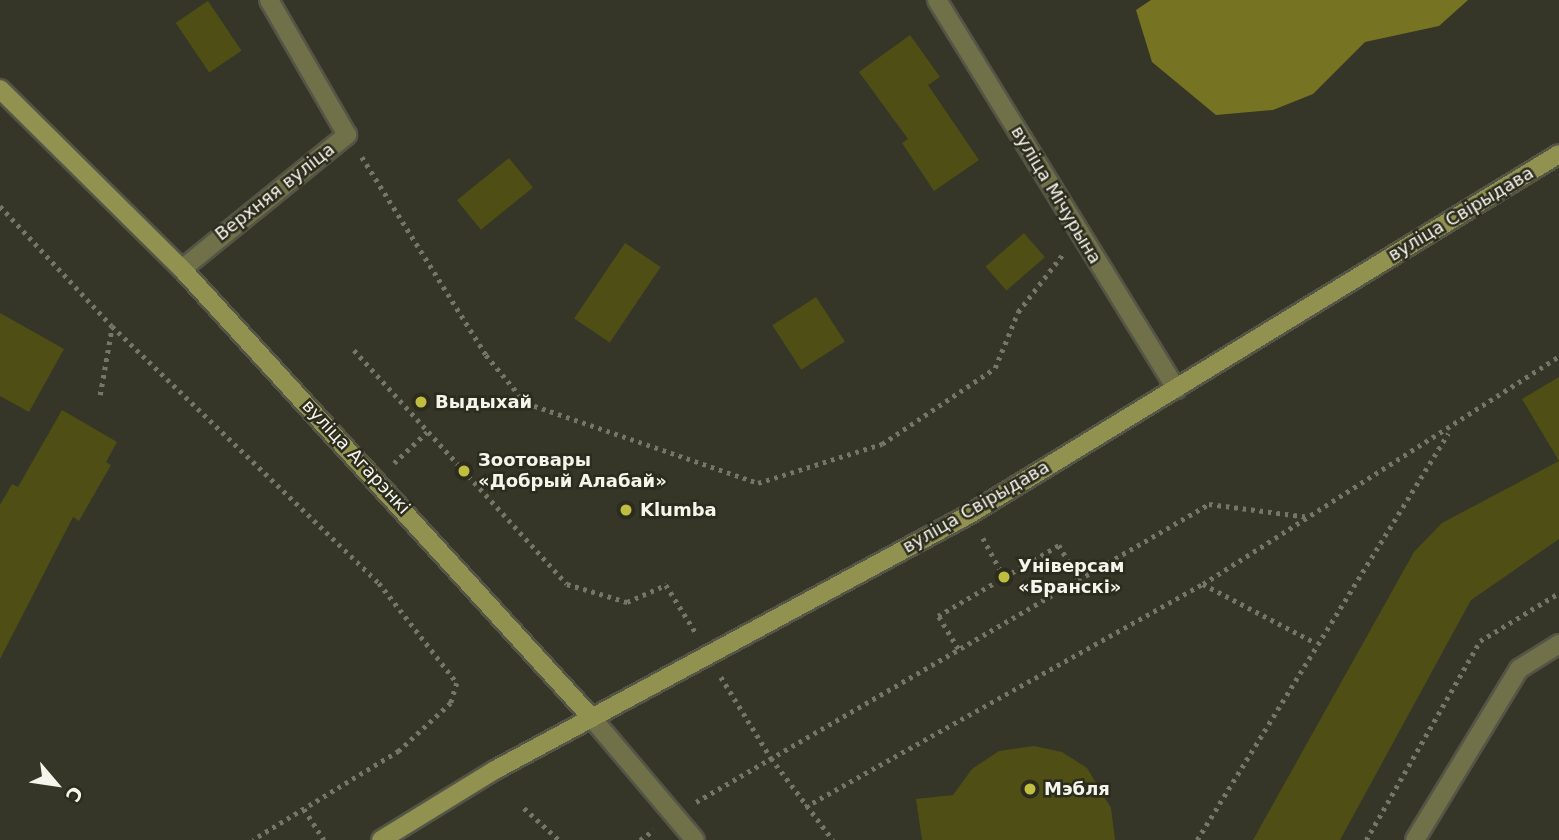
<!DOCTYPE html>
<meta charset="utf-8">
<style>
body{margin:0}
#map{position:relative;width:1559px;height:840px;overflow:hidden;background:#353628;font-family:"DejaVu Sans",sans-serif}
div>[style]{position:absolute}
[style*='--x']{left:calc(var(--x)*1px);top:calc(var(--y)*1px);width:calc(var(--w)*1px);rotate:calc(var(--a)*1deg)}
.water>*{inset:0;background:#767422}
.building>*{inset:0;background:#4f4e14;transform-origin:0 0}
.path>*{height:4.5px;margin-top:-2.25px;transform-origin:0;background:repeating-linear-gradient(90deg,#757669 0 3.5px,transparent 0 8.5px)}
.roads{filter:drop-shadow(2px 0 #545547) drop-shadow(-2px 0 #545547) drop-shadow(0 2px #545547) drop-shadow(0 -2px #545547)}
.service>*{height:18px;margin:-9px;padding:0 9px;transform-origin:9px;border-radius:9px;background:#707049}
.minor>*{height:18px;margin:-9px;padding:0 9px;transform-origin:9px;border-radius:9px;background:#707049}
.tertiary>*{height:18px;margin:-9px;padding:0 9px;transform-origin:9px;border-radius:9px;background:#707049}
.secondary>*{height:18px;margin:-9px;padding:0 9px;transform-origin:9px;border-radius:9px;background:#929250}
.dots>*{width:19px;height:19px;translate:-50% -50%;box-sizing:border-box;border:4px solid #2b2b1e;border-radius:50%}
span{translate:-50% -50%;white-space:nowrap;text-align:center;line-height:1.15;-webkit-text-stroke:5px #2b2b1e;paint-order:stroke}
.street-label{font-size:18px;color:#f5f5ec}
.poi-label{font-size:18px;color:#f5f5ec;font-weight:700}
.left{translate:0 -50%;text-align:left}
.north{position:absolute;left:21px;top:749px;width:70px;height:70px;-webkit-text-stroke:5px #2b2b1e;paint-order:stroke;rotate:119deg;font-size:19px;font-weight:700;line-height:28px;text-align:center;color:#f5f5ec}
.north::after{content:'';display:block;margin:auto;width:24px;height:32px;background:#f5f5ec;clip-path:polygon(50% 0,100% 100%,50% 72%,0 100%)}
</style>
<div id="map">
<div class="water">
<i style="clip-path:polygon(1151px 0,1468px 0,1439px 26px,1365px 42px,1313px 94px,1273px 110px,1216px 115px,1152px 62px,1136px 10px)"></i>
</div>
<div class="building">
<i style="left:208px;top:1px;width:60px;height:39px;rotate:56deg"></i>
<i style="clip-path:polygon(910px 35px,940px 77px,928px 85px,979px 160px,934px 191px,902px 143px,908px 139px,859px 72px)"></i>
<i style="left:509px;top:158px;width:38px;height:67px;rotate:51deg"></i>
<i style="left:1024px;top:233px;width:32px;height:51px;rotate:49deg"></i>
<i style="left:625px;top:243px;width:43px;height:91px;rotate:34deg"></i>
<i style="left:816px;top:297px;width:53px;height:52px;rotate:57deg"></i>
<i style="clip-path:polygon(0 313px,64px 349px,29px 412px,0 396px)"></i>
<i style="clip-path:polygon(1559px 377px,1559px 539px,1471px 600px,1340px 840px,1253px 840px,1414px 552px,1442px 523px,1559px 461px,1522px 399px)"></i>
<i style="clip-path:polygon(62px 410px,117px 442px,106px 462px,111px 465px,79px 521px,73px 517px,0 659px,0 505px,12px 484px,18px 487px)"></i>
<i style="clip-path:polygon(1034px 746px,1062px 752px,1087px 768px,1111px 808px,1115px 840px,922px 840px,916px 799px,953px 795px,972px 769px,999px 751px)"></i>
</div>
<div class="path">
<i style="--x:362;--y:157;--w:234;--a:57.9"></i>
<i style="--x:486;--y:355;--w:62;--a:50.2"></i>
<i style="--x:526;--y:403;--w:245;--a:19"></i>
<i style="--x:758;--y:483;--w:130;--a:-17.5"></i>
<i style="--x:882;--y:444;--w:136;--a:-33.9"></i>
<i style="--x:995;--y:368;--w:61;--a:-67.7"></i>
<i style="--x:1018;--y:312;--w:73;--a:-52.2"></i>
<i style="--x:0;--y:206;--w:164;--a:47"></i>
<i style="--x:112;--y:326;--w:371;--a:43.9"></i>
<i style="--x:379;--y:583;--w:127;--a:52"></i>
<i style="--x:457;--y:683;--w:21;--a:107"></i>
<i style="--x:451;--y:703;--w:71;--a:137.3"></i>
<i style="--x:399;--y:751;--w:171;--a:148.6"></i>
<i style="--x:354;--y:350;--w:316;--a:47.7"></i>
<i style="--x:567;--y:584;--w:63;--a:16.7"></i>
<i style="--x:627;--y:602;--w:43;--a:-23.6"></i>
<i style="--x:666;--y:585;--w:57;--a:58"></i>
<i style="--x:100;--y:395;--w:69;--a:-80"></i>
<i style="--x:394;--y:463;--w:45;--a:-43.2"></i>
<i style="--x:983;--y:538;--w:44;--a:61.7"></i>
<i style="--x:1203;--y:584;--w:125;--a:27.6"></i>
<i style="--x:958;--y:649;--w:39;--a:-121"></i>
<i style="--x:938;--y:616;--w:140;--a:-30.4"></i>
<i style="--x:1059;--y:545;--w:38;--a:60"></i>
<i style="--x:721;--y:677;--w:95;--a:58.3"></i>
<i style="--x:771;--y:758;--w:103;--a:52.9"></i>
<i style="--x:696;--y:802;--w:593;--a:-30.15"></i>
<i style="--x:1209;--y:504;--w:101;--a:7.4"></i>
<i style="--x:805;--y:807;--w:456;--a:-29.3"></i>
<i style="--x:1203;--y:584;--w:423;--a:-32.6"></i>
<i style="--x:524;--y:808;--w:47;--a:42.4"></i>
<i style="--x:304;--y:809;--w:37;--a:57"></i>
<i style="--x:640;--y:840;--w:17;--a:-36"></i>
<i style="--x:1197;--y:840;--w:478;--a:-58.3"></i>
<i style="--x:1366;--y:840;--w:229;--a:-60.2"></i>
<i style="--x:1480;--y:641;--w:92;--a:-31.3"></i>
</div>
<div class="roads">
<div class="service">
<i style="--x:1415;--y:840;--w:200;--a:-58.7"></i>
<i style="--x:1519;--y:669;--w:47;--a:-32"></i>
</div>
<div class="minor">
<i style="--x:937;--y:0;--w:457;--a:58.4"></i>
<i style="--x:182;--y:269;--w:213;--a:-39.1"></i>
<i style="--x:347;--y:135;--w:156;--a:-120"></i>
</div>
<div class="tertiary">
<i style="--x:591;--y:717;--w:161;--a:49.8"></i>
</div>
<div class="secondary">
<i style="--x:0;--y:89;--w:256;--a:44.7"></i>
<i style="--x:182;--y:269;--w:607;--a:47.61"></i>
<i style="--x:381;--y:840;--w:134;--a:-31.6"></i>
<i style="--x:495;--y:770;--w:540;--a:-28.32"></i>
<i style="--x:970;--y:514;--w:690;--a:-31.43"></i>
</div>
</div>
<div class="dots">
<i style="left:421px;top:402px;background:#c0be41"></i>
<i style="left:464px;top:471px;background:#c0be41"></i>
<i style="left:626px;top:510px;background:#c0be41"></i>
<i style="left:1004px;top:577px;background:#c0be41"></i>
<i style="left:1030px;top:789px;background:#c0be41"></i>
</div>
<div class="street-label">
<span style="left:275px;top:192px;rotate:-38deg">Верхняя вуліца</span>
<span style="left:1056px;top:195px;rotate:59deg">вуліца Мічурына</span>
<span style="left:1461px;top:214px;rotate:-31deg">вуліца Свірыдава</span>
<span style="left:356px;top:457px;rotate:47deg">вуліца Агарэнкі</span>
<span style="left:976px;top:507px;rotate:-30deg">вуліца Свірыдава</span>
</div>
<div class="poi-label">
<span class="left" style="left:435px;top:402px">Выдыхай</span>
<span class="left" style="left:478px;top:471px">Зоотовары<br>«Добрый Алабай»</span>
<span class="left" style="left:640px;top:510px">Klumba</span>
<span class="left" style="left:1018px;top:577px">Універсам<br>«Бранскі»</span>
<span class="left" style="left:1044px;top:789px">Мэбля</span>
</div>
<div class="north">С</div>
</div>
